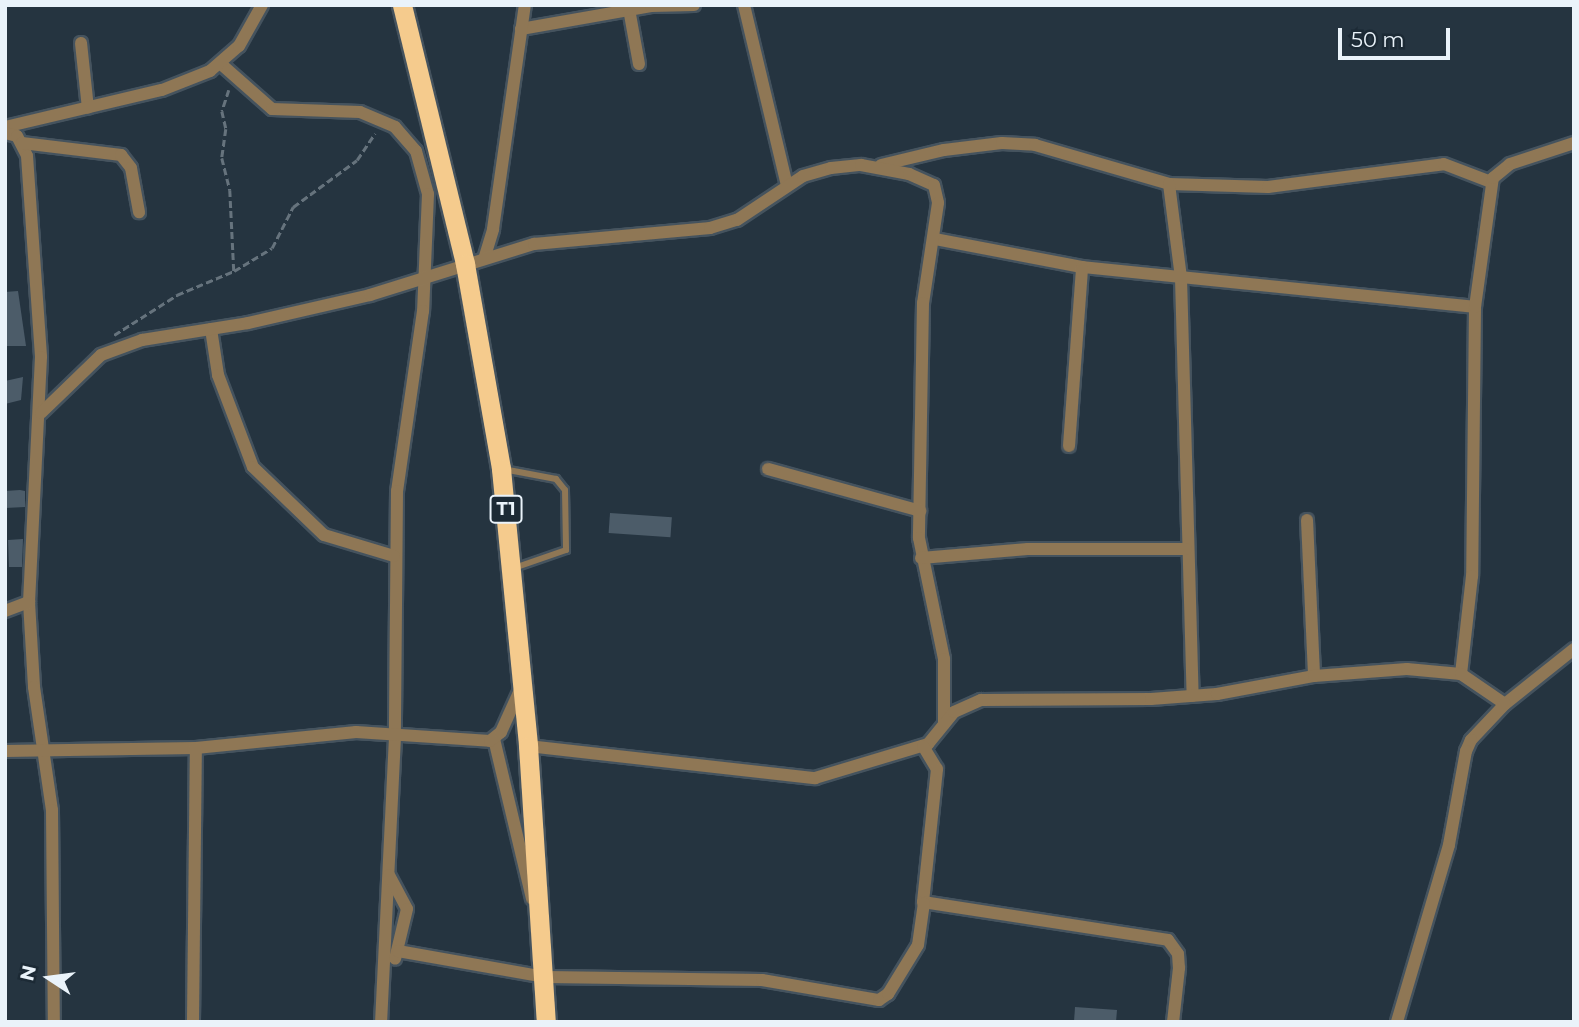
<!DOCTYPE html>
<style>
body{margin:0}
#map{position:relative;width:1579px;height:1027px;overflow:hidden;background:#253440;font-family:Montserrat,sans-serif}
div>[style]{position:absolute}
[style*='--x']{left:calc(var(--x)*1px);top:calc(var(--y)*1px);width:calc(var(--w)*1px);rotate:calc(var(--a)*1deg)}
.building>*{inset:0;background:#4c5c69;transform-origin:0 0}
.path>*{height:2.5px;margin-top:-1.25px;transform-origin:0;background:repeating-linear-gradient(90deg,#66737d 0 7px,transparent 0 10.5px)}
.roads{filter:drop-shadow(2px 0 #45535e) drop-shadow(-2px 0 #45535e) drop-shadow(0 2px #45535e) drop-shadow(0 -2px #45535e)}
.service>*{height:6px;margin:-3px;padding:0 3px;transform-origin:3px;border-radius:3px;background:#8f7755}
.minor>*{height:12px;margin:-6px;padding:0 6px;transform-origin:6px;border-radius:6px;background:#8f7755}
.trunk>*{height:19px;margin:-9.5px;padding:0 9.5px;transform-origin:9.5px;border-radius:9.5px;background:#f5cb8d}
span{translate:-50% -50%;white-space:nowrap;text-align:center;line-height:1.15;-webkit-text-stroke:5px #1c2a35;paint-order:stroke}
.shield-label span{padding:2px 5px;background:#1c2a35;border:2px solid;border-radius:5px;-webkit-text-stroke-width:0}
.shield-label{font-size:18px;color:#eaf3fa;font-weight:700}
.frame{position:absolute;inset:0;border:7px solid #eaf3fa;pointer-events:none}
.north{position:absolute;left:14px;top:943px;width:70px;height:70px;-webkit-text-stroke:5px #1c2a35;paint-order:stroke;rotate:283deg;font-size:19px;font-weight:700;line-height:28px;text-align:center;color:#eaf3fa}
.north::after{content:'';display:block;margin:auto;width:24px;height:32px;background:#eaf3fa;clip-path:polygon(50% 0,100% 100%,50% 72%,0 100%)}
.scale{position:absolute;left:1338px;top:28px;width:112px;height:32px;box-sizing:border-box;border:4px solid #eaf3fa;border-top:0;padding-left:9px;font-size:21px;line-height:24px;white-space:nowrap;color:#eaf3fa;-webkit-text-stroke:5px #1c2a35;paint-order:stroke}
</style>
<div id="map">
<div class="building">
<i style="clip-path:polygon(18px 291px,26px 346px,5px 346px,5px 292px)"></i>
<i style="clip-path:polygon(23px 377px,21px 400px,5px 404px,5px 381px)"></i>
<i style="clip-path:polygon(20px 490px,25px 491px,25px 507px,5px 508px,5px 491px)"></i>
<i style="left:610px;top:513px;width:62px;height:20px;rotate:4deg"></i>
<i style="clip-path:polygon(23px 539px,22px 567px,9px 567px,8px 540px)"></i>
<i style="clip-path:polygon(1075px 1007px,1117px 1010px,1116px 1022px,1074px 1022px)"></i>
</div>
<div class="path">
<i style="--x:229;--y:90;--w:22;--a:108"></i>
<i style="--x:222;--y:111;--w:18;--a:77"></i>
<i style="--x:226;--y:129;--w:29;--a:98"></i>
<i style="--x:222;--y:158;--w:33;--a:76"></i>
<i style="--x:230;--y:190;--w:81;--a:87.2"></i>
<i style="--x:114;--y:335;--w:75;--a:-32.4"></i>
<i style="--x:177;--y:295;--w:62;--a:-22.8"></i>
<i style="--x:234;--y:271;--w:44;--a:-31.2"></i>
<i style="--x:272;--y:248;--w:46;--a:-62.9"></i>
<i style="--x:293;--y:207;--w:79;--a:-36.3"></i>
<i style="--x:357;--y:160;--w:32;--a:-56"></i>
</div>
<div class="roads">
<div class="service">
<i style="--x:503;--y:469;--w:54;--a:10.7"></i>
<i style="--x:556;--y:479;--w:14;--a:51"></i>
<i style="--x:565;--y:490;--w:60;--a:89"></i>
<i style="--x:566;--y:550;--w:55;--a:160.9"></i>
</div>
<div class="minor">
<i style="--x:744;--y:5;--w:185;--a:76.6"></i>
<i style="--x:629;--y:9;--w:56;--a:79.7"></i>
<i style="--x:521;--y:29;--w:132;--a:-10"></i>
<i style="--x:651;--y:6;--w:43;--a:-1.3"></i>
<i style="--x:81;--y:43;--w:65;--a:83.9"></i>
<i style="--x:221;--y:64;--w:68;--a:41.4"></i>
<i style="--x:272;--y:109;--w:88;--a:2"></i>
<i style="--x:360;--y:112;--w:38;--a:23"></i>
<i style="--x:395;--y:127;--w:32;--a:49"></i>
<i style="--x:416;--y:151;--w:45;--a:74.4"></i>
<i style="--x:428;--y:194;--w:117;--a:92.4"></i>
<i style="--x:423;--y:311;--w:182;--a:98.2"></i>
<i style="--x:397;--y:491;--w:246;--a:90.5"></i>
<i style="--x:395;--y:737;--w:285;--a:92.8"></i>
<i style="--x:5;--y:127;--w:161;--a:-13.3"></i>
<i style="--x:162;--y:90;--w:52;--a:-21.6"></i>
<i style="--x:210;--y:71;--w:38;--a:-41"></i>
<i style="--x:239;--y:46;--w:47;--a:-60.7"></i>
<i style="--x:5;--y:133;--w:12;--a:14"></i>
<i style="--x:17;--y:136;--w:22;--a:63"></i>
<i style="--x:27;--y:156;--w:201;--a:86"></i>
<i style="--x:41;--y:357;--w:245;--a:92.8"></i>
<i style="--x:29;--y:602;--w:85;--a:86.6"></i>
<i style="--x:34;--y:687;--w:124;--a:81.7"></i>
<i style="--x:52;--y:810;--w:212;--a:89.5"></i>
<i style="--x:22;--y:143;--w:100;--a:6.9"></i>
<i style="--x:121;--y:155;--w:16;--a:52"></i>
<i style="--x:131;--y:168;--w:45;--a:79.7"></i>
<i style="--x:881;--y:165;--w:65;--a:-13.4"></i>
<i style="--x:944;--y:150;--w:58;--a:-6.9"></i>
<i style="--x:1002;--y:143;--w:33;--a:3"></i>
<i style="--x:1035;--y:145;--w:140;--a:16.2"></i>
<i style="--x:1169;--y:184;--w:99;--a:1.7"></i>
<i style="--x:1268;--y:187;--w:177;--a:-7.4"></i>
<i style="--x:1444;--y:164;--w:50;--a:21"></i>
<i style="--x:1169;--y:184;--w:95;--a:82.7"></i>
<i style="--x:1181;--y:278;--w:418;--a:88.4"></i>
<i style="--x:935;--y:239;--w:150;--a:10.8"></i>
<i style="--x:1082;--y:267;--w:395;--a:5.8"></i>
<i style="--x:1475;--y:307;--w:269;--a:90.6"></i>
<i style="--x:1472;--y:576;--w:99;--a:96.4"></i>
<i style="--x:485;--y:256;--w:28;--a:-73"></i>
<i style="--x:493;--y:229;--w:226;--a:-81.9"></i>
<i style="--x:1475;--y:307;--w:130;--a:-82.1"></i>
<i style="--x:1493;--y:178;--w:22;--a:-39"></i>
<i style="--x:1510;--y:164;--w:67;--a:-18.2"></i>
<i style="--x:211;--y:329;--w:47;--a:81.3"></i>
<i style="--x:218;--y:375;--w:98;--a:69.2"></i>
<i style="--x:253;--y:467;--w:98;--a:43.8"></i>
<i style="--x:324;--y:535;--w:73;--a:16.7"></i>
<i style="--x:41;--y:413;--w:83;--a:-44"></i>
<i style="--x:101;--y:355;--w:44;--a:-20.1"></i>
<i style="--x:142;--y:340;--w:107;--a:-9.1"></i>
<i style="--x:248;--y:323;--w:125;--a:-12.9"></i>
<i style="--x:370;--y:295;--w:172;--a:-17.3"></i>
<i style="--x:534;--y:244;--w:177;--a:-5.2"></i>
<i style="--x:710;--y:228;--w:28;--a:-17"></i>
<i style="--x:737;--y:220;--w:79;--a:-33.7"></i>
<i style="--x:803;--y:176;--w:29;--a:-16"></i>
<i style="--x:831;--y:168;--w:30;--a:-6"></i>
<i style="--x:861;--y:165;--w:49;--a:10.6"></i>
<i style="--x:909;--y:174;--w:27;--a:24"></i>
<i style="--x:934;--y:185;--w:18;--a:77"></i>
<i style="--x:938;--y:203;--w:101;--a:98.5"></i>
<i style="--x:923;--y:303;--w:235;--a:91"></i>
<i style="--x:919;--y:538;--w:124;--a:78.3"></i>
<i style="--x:944;--y:659;--w:65;--a:90"></i>
<i style="--x:1069;--y:446;--w:179;--a:-85.8"></i>
<i style="--x:768;--y:469;--w:158;--a:15.4"></i>
<i style="--x:1307;--y:520;--w:156;--a:87.4"></i>
<i style="--x:921;--y:558;--w:107;--a:-4.8"></i>
<i style="--x:1028;--y:549;--w:158;--a:0"></i>
<i style="--x:5;--y:611;--w:26;--a:-21"></i>
<i style="--x:1505;--y:704;--w:88;--a:-38.6"></i>
<i style="--x:494;--y:739;--w:164;--a:76.6"></i>
<i style="--x:528;--y:746;--w:289;--a:6.4"></i>
<i style="--x:815;--y:778;--w:118;--a:-16.7"></i>
<i style="--x:928;--y:744;--w:41;--a:-50.9"></i>
<i style="--x:954;--y:712;--w:30;--a:-24"></i>
<i style="--x:981;--y:700;--w:170;--a:-0.3"></i>
<i style="--x:1151;--y:699;--w:66;--a:-4.3"></i>
<i style="--x:1217;--y:694;--w:99;--a:-10.5"></i>
<i style="--x:1314;--y:676;--w:93;--a:-4.3"></i>
<i style="--x:1407;--y:669;--w:54;--a:5.3"></i>
<i style="--x:1461;--y:674;--w:53;--a:34.3"></i>
<i style="--x:1505;--y:704;--w:50;--a:133.4"></i>
<i style="--x:1471;--y:740;--w:12;--a:114"></i>
<i style="--x:1466;--y:751;--w:96;--a:100.3"></i>
<i style="--x:1449;--y:845;--w:184;--a:106.4"></i>
<i style="--x:923;--y:746;--w:27;--a:59"></i>
<i style="--x:937;--y:769;--w:134;--a:96"></i>
<i style="--x:923;--y:902;--w:248;--a:8.8"></i>
<i style="--x:1168;--y:940;--w:17;--a:54"></i>
<i style="--x:1178;--y:954;--w:14;--a:86"></i>
<i style="--x:1179;--y:968;--w:54;--a:96.3"></i>
<i style="--x:5;--y:751;--w:191;--a:-0.9"></i>
<i style="--x:196;--y:748;--w:161;--a:-5.7"></i>
<i style="--x:356;--y:732;--w:134;--a:3.8"></i>
<i style="--x:490;--y:741;--w:14;--a:-39"></i>
<i style="--x:501;--y:732;--w:46;--a:-65.7"></i>
<i style="--x:389;--y:875;--w:38;--a:62"></i>
<i style="--x:407;--y:909;--w:51;--a:103.5"></i>
<i style="--x:398;--y:951;--w:150;--a:10"></i>
<i style="--x:546;--y:977;--w:216;--a:0.8"></i>
<i style="--x:762;--y:980;--w:119;--a:9.7"></i>
<i style="--x:879;--y:1000;--w:11;--a:-34"></i>
<i style="--x:888;--y:994;--w:57;--a:-58.5"></i>
<i style="--x:918;--y:945;--w:42;--a:-81.9"></i>
<i style="--x:193;--y:1022;--w:274;--a:-89.4"></i>
</div>
<div class="trunk">
<i style="--x:402;--y:5;--w:267;--a:76.3"></i>
<i style="--x:465;--y:264;--w:208;--a:80"></i>
<i style="--x:501;--y:469;--w:278;--a:84.4"></i>
<i style="--x:528;--y:746;--w:277;--a:86.3"></i>
</div>
</div>
<div class="shield-label">
<span style="left:506px;top:509px">T1</span>
</div>
<div class="frame"></div>
<div class="north">N</div>
<div class="scale">50 m</div>
</div>
